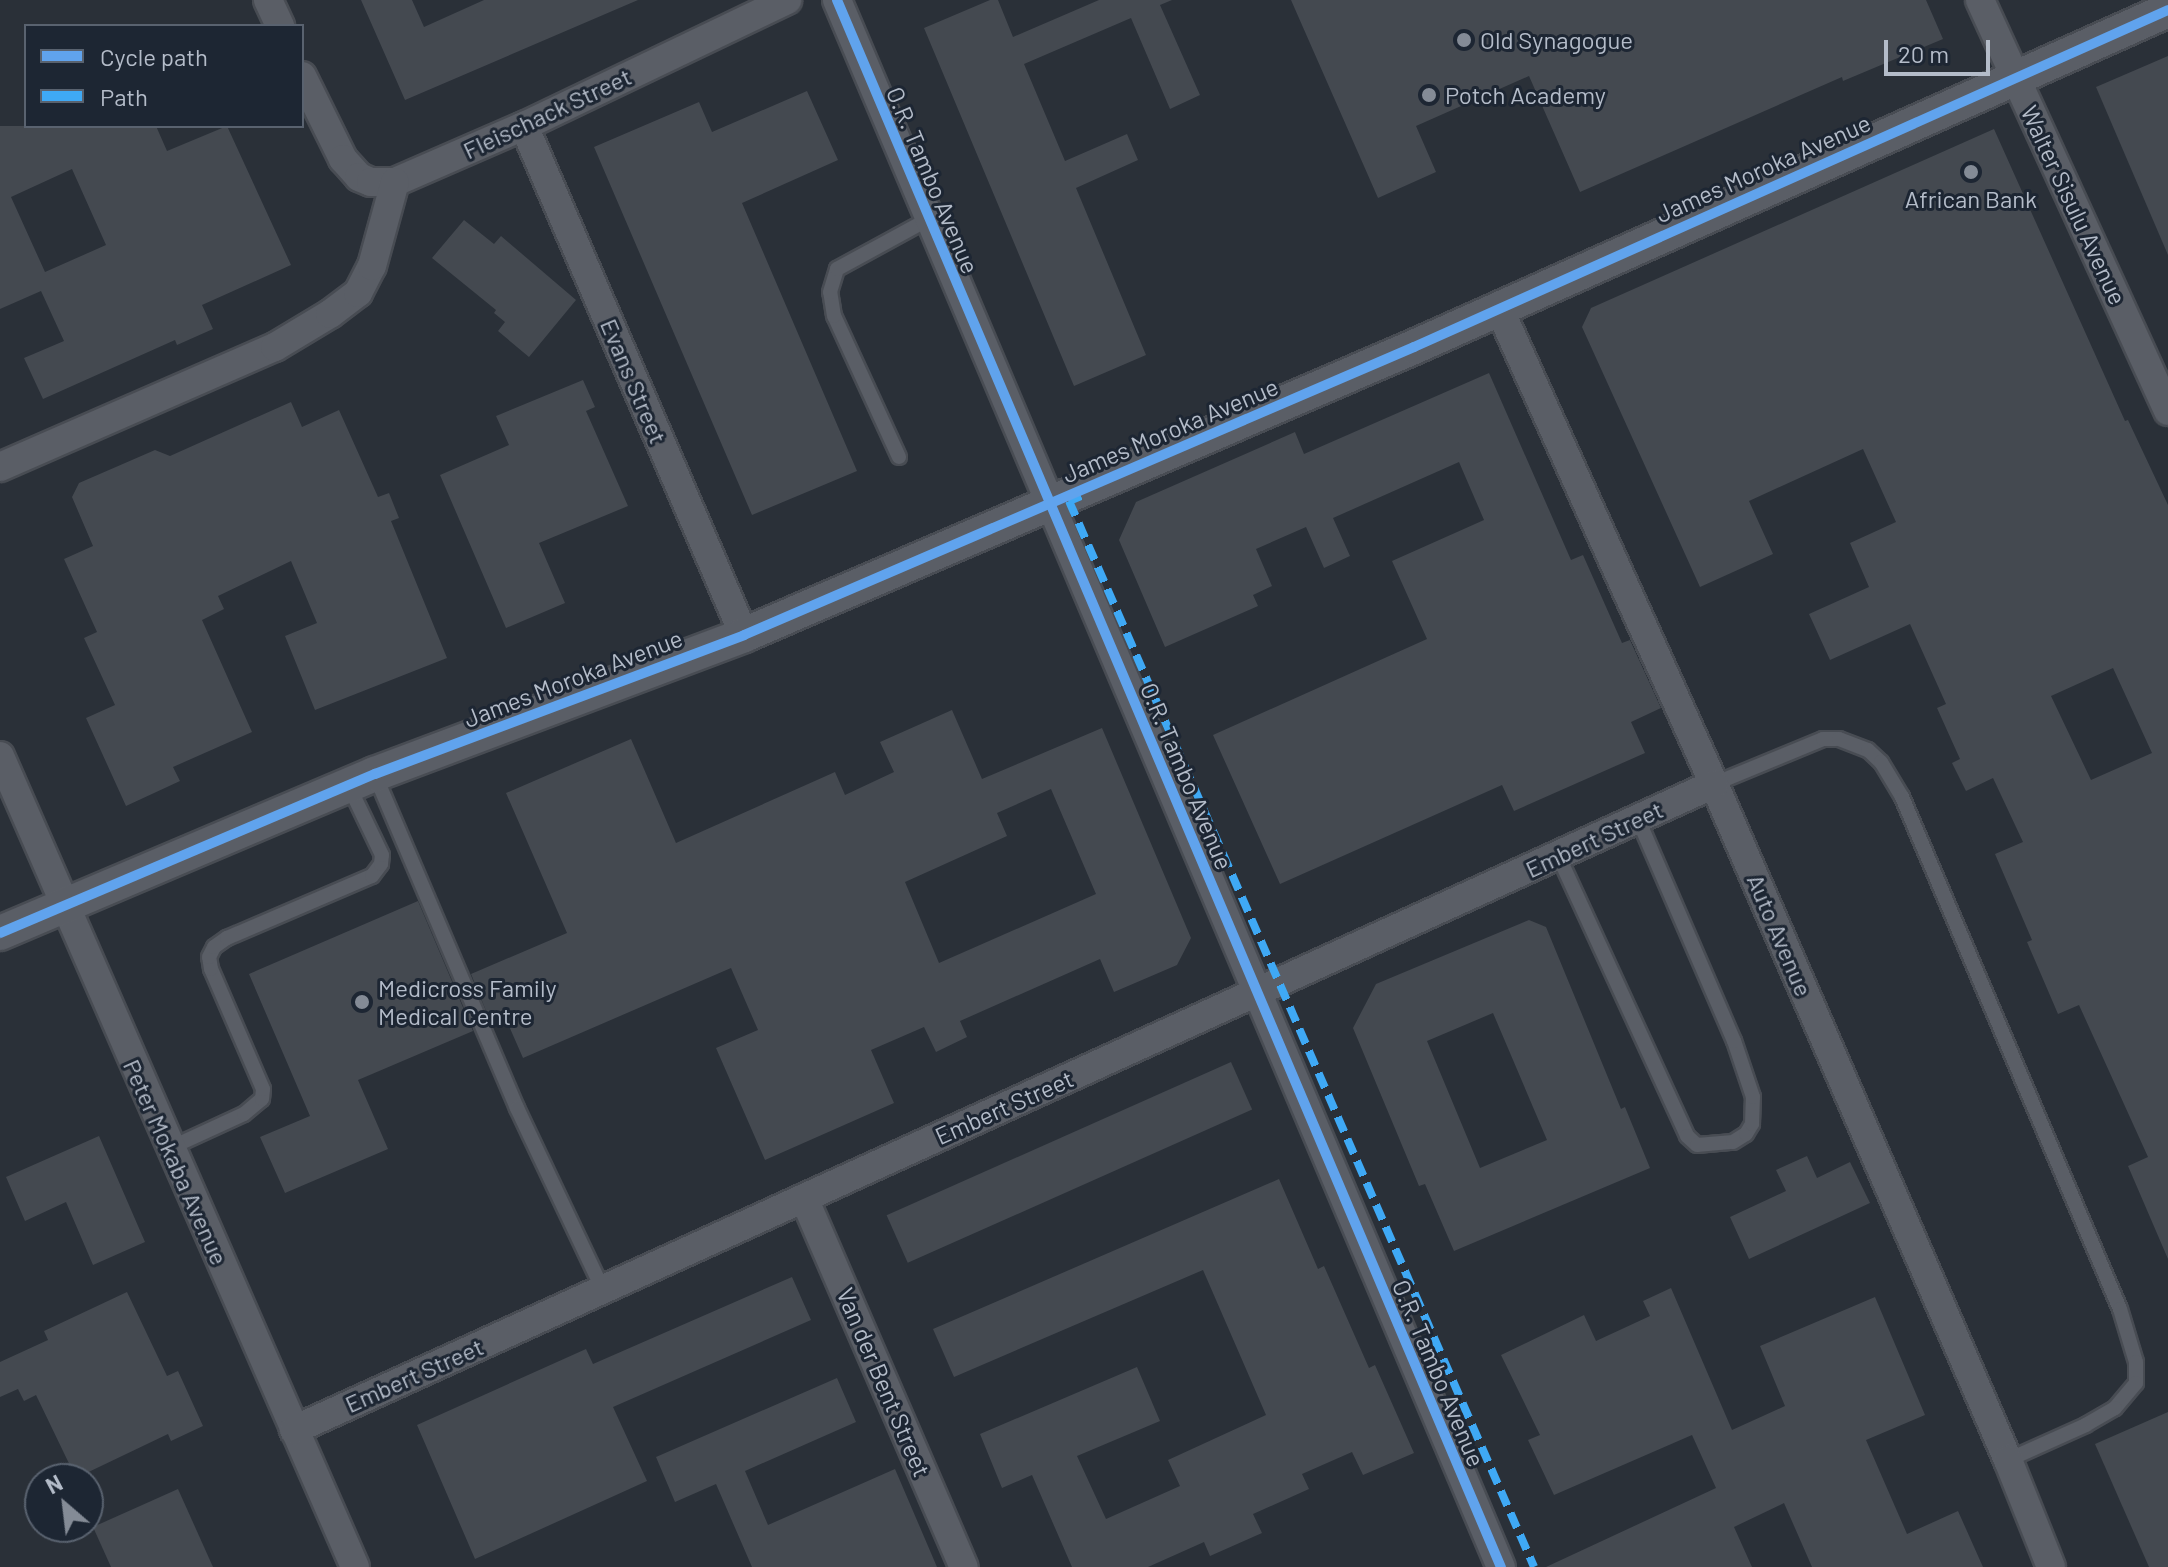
<!DOCTYPE html>
<style>
body{margin:0}
#map{position:relative;width:2168px;height:1567px;overflow:hidden;background:#2a3038;font-family:Barlow,sans-serif}
div>[style]{position:absolute}
[style*='--x']{left:calc(var(--x)*1px);top:calc(var(--y)*1px);width:calc(var(--w)*1px);rotate:calc(var(--a)*1deg)}
.building>*{inset:0;background:#444950;transform-origin:0 0}
.roads{filter:drop-shadow(2px 0 #484c53) drop-shadow(-2px 0 #484c53) drop-shadow(0 2px #484c53) drop-shadow(0 -2px #484c53)}
.service>*{height:14px;margin:-7px;padding:0 7px;transform-origin:7px;border-radius:7px;background:#5a5e66}
.minor>*{height:28px;margin:-14px;padding:0 14px;transform-origin:14px;border-radius:14px;background:#5a5e66}
.tertiary>*{height:34px;margin:-17px;padding:0 17px;transform-origin:17px;border-radius:17px;background:#5a5e66}
.quiet>*{height:8px;margin-top:-4px;transform-origin:0;background:repeating-linear-gradient(90deg,#3fa9f5 0 16px,transparent 0 24px)}
.cycleway>*{height:10px;margin:-5px;padding:0 5px;transform-origin:5px;border-radius:5px;background:#60a3ed}
.dots>*{width:22px;height:22px;translate:-50% -50%;box-sizing:border-box;border:4px solid #1d2633;border-radius:50%}
span{translate:-50% -50%;white-space:nowrap;text-align:center;line-height:1.15;-webkit-text-stroke:6px #1d2633;paint-order:stroke}
.poi-label{font-size:24px;color:#b4bcc9}
.left{translate:0 -50%;text-align:left}
.street-label{font-size:24px;color:#b4bcc9}
.legend{position:absolute;left:24px;top:24px;width:280px;height:104px;box-sizing:border-box;background:#1d2633;border:2px solid #59626f;margin:0;padding:10px 14px;list-style:none;font-size:24px;color:#b4bcc9}
.legend li{display:flex;align-items:center;gap:16px;height:40px}
.legend b{width:40px;border:2px solid #59626f}
.north{position:absolute;left:24px;top:1463px;width:80px;height:80px;box-sizing:border-box;background:#1d2633;border:2px solid #59626f;border-radius:50%;rotate:332deg;font-size:22px;font-weight:700;line-height:32px;text-align:center;color:#b4bcc9}
.north::after{content:'';display:block;margin:auto;width:28px;height:36px;background:#848b96;clip-path:polygon(50% 0,100% 100%,50% 72%,0 100%)}
.scale{position:absolute;left:1884px;top:40px;width:106px;height:36px;box-sizing:border-box;border:4px solid #b4bcc9;border-top:0;padding-left:10px;font-size:24px;line-height:28px;white-space:nowrap;color:#b4bcc9;-webkit-text-stroke:6px #1d2633;paint-order:stroke}
</style>
<div id="map">
<div class="building">
<i style="clip-path:polygon(361px 0,412px 0,424px 27px,484px 0,638px 0,405px 100px)"></i>
<i style="clip-path:polygon(990px 0,998px 0,1013px 37px,1099px 0,1172px 0,1160px 5px,1200px 95px,1170px 109px,1131px 18px,1024px 64px,1065px 161px,1127px 134px,1138px 160px,1076px 188px,1146px 355px,1074px 386px,924px 28px)"></i>
<i style="clip-path:polygon(1291px 0,1926px 0,1943px 39px,1843px 81px,1842px 77px,1580px 192px,1529px 76px,1416px 126px,1436px 172px,1378px 198px)"></i>
<i style="clip-path:polygon(2168px 56px,2168px 255px,2096px 87px)"></i>
<i style="clip-path:polygon(807px 91px,838px 160px,742px 203px,857px 471px,752px 515px,594px 147px,699px 102px,712px 132px)"></i>
<i style="clip-path:polygon(evenodd,0 126px,156px 126px,167px 151px,227px 126px,291px 265px,202px 305px,213px 329px,177px 345px,175px 340px,43px 399px,24px 358px,64px 341px,41px 291px,0 309px,0 126px,72px 169px,106px 245px,45px 272px,11px 197px,72px 169px)"></i>
<i style="clip-path:polygon(evenodd,1994px 129px,2125px 421px,2128px 420px,2168px 505px,2168px 1259px,2128px 1166px,2148px 1157px,2079px 1005px,2058px 1014px,2027px 942px,2032px 940px,1995px 854px,2023px 842px,1993px 778px,1966px 791px,1952px 763px,1960px 759px,1937px 708px,1946px 704px,1910px 624px,1830px 660px,1809px 614px,1869px 587px,1850px 543px,1896px 522px,1863px 449px,1749px 501px,1773px 554px,1700px 587px,1582px 327px,1591px 308px,1994px 129px,2113px 668px,2152px 753px,2091px 780px,2051px 696px,2113px 668px)"></i>
<i style="clip-path:polygon(464px 220px,494px 244px,501px 236px,576px 300px,529px 357px,498px 331px,505px 322px,494px 313px,496px 310px,432px 258px)"></i>
<i style="clip-path:polygon(1489px 373px,1571px 560px,1583px 555px,1622px 643px,1630px 640px,1661px 708px,1631px 722px,1645px 753px,1514px 811px,1502px 785px,1280px 884px,1213px 735px,1427px 639px,1392px 561px,1484px 520px,1459px 462px,1333px 518px,1350px 556px,1324px 568px,1306px 527px,1256px 549px,1272px 586px,1253px 595px,1258px 606px,1165px 647px,1119px 540px,1136px 502px,1295px 432px,1304px 454px)"></i>
<i style="clip-path:polygon(583px 380px,595px 407px,586px 411px,628px 506px,539px 543px,565px 603px,506px 628px,440px 475px,509px 445px,496px 416px)"></i>
<i style="clip-path:polygon(291px 402px,302px 427px,339px 410px,378px 497px,389px 493px,399px 518px,391px 521px,447px 658px,315px 710px,285px 636px,317px 623px,291px 561px,218px 596px,224px 609px,202px 620px,252px 732px,173px 767px,180px 781px,126px 806px,86px 718px,115px 705px,84px 638px,97px 632px,64px 559px,93px 546px,72px 497px,79px 483px,155px 450px,170px 456px)"></i>
<i style="clip-path:polygon(evenodd,952px 710px,982px 779px,1102px 728px,1191px 938px,1177px 965px,1114px 992px,1100px 959px,960px 1021px,967px 1037px,936px 1052px,924px 1027px,871px 1050px,894px 1103px,765px 1160px,716px 1048px,758px 1030px,731px 968px,523px 1058px,505px 1017px,491px 1023px,471px 974px,567px 933px,506px 793px,631px 739px,676px 843px,835px 772px,845px 795px,894px 772px,880px 742px,952px 710px,1051px 789px,1096px 894px,939px 963px,905px 882px,1007px 836px,997px 813px,1051px 789px)"></i>
<i style="clip-path:polygon(418px 901px,473px 1031px,358px 1080px,388px 1149px,285px 1193px,260px 1137px,310px 1116px,249px 974px)"></i>
<i style="clip-path:polygon(evenodd,1529px 920px,1546px 927px,1621px 1109px,1625px 1107px,1650px 1168px,1454px 1251px,1425px 1184px,1419px 1186px,1353px 1028px,1376px 984px,1529px 920px,1493px 1013px,1547px 1140px,1480px 1168px,1427px 1041px,1493px 1013px)"></i>
<i style="left:1231px;top:1062px;width:52px;height:377px;rotate:66deg"></i>
<i style="clip-path:polygon(99px 1136px,145px 1242px,93px 1265px,66px 1202px,25px 1221px,6px 1177px)"></i>
<i style="clip-path:polygon(1807px 1156px,1817px 1178px,1850px 1162px,1870px 1203px,1749px 1259px,1730px 1217px,1786px 1191px,1776px 1170px)"></i>
<i style="clip-path:polygon(1279px 1179px,1318px 1269px,1324px 1266px,1369px 1368px,1375px 1365px,1414px 1453px,1363px 1475px,1352px 1452px,1302px 1474px,1309px 1489px,1253px 1514px,1262px 1533px,1210px 1556px,1204px 1542px,1148px 1567px,1072px 1567px,1032px 1475px,1002px 1488px,980px 1434px,1137px 1367px,1160px 1421px,1077px 1456px,1106px 1519px,1180px 1486px,1168px 1460px,1266px 1415px,1203px 1270px,954px 1377px,933px 1329px)"></i>
<i style="clip-path:polygon(792px 1277px,811px 1320px,613px 1407px,647px 1481px,475px 1559px,417px 1425px,586px 1349px,593px 1364px)"></i>
<i style="clip-path:polygon(1671px 1288px,1732px 1430px,1785px 1406px,1760px 1346px,1875px 1297px,1925px 1415px,1866px 1440px,1907px 1534px,1958px 1511px,1983px 1567px,1812px 1567px,1784px 1503px,1734px 1527px,1752px 1567px,1546px 1567px,1716px 1488px,1692px 1435px,1554px 1495px,1528px 1440px,1540px 1435px,1501px 1355px,1584px 1315px,1596px 1341px,1650px 1316px,1643px 1301px)"></i>
<i style="clip-path:polygon(127px 1292px,167px 1376px,178px 1371px,203px 1426px,171px 1441px,168px 1434px,76px 1478px,36px 1395px,24px 1401px,18px 1389px,0 1397px,0 1362px,48px 1340px,44px 1331px)"></i>
<i style="clip-path:polygon(837px 1378px,856px 1422px,745px 1471px,768px 1525px,895px 1469px,937px 1567px,752px 1567px,716px 1484px,675px 1502px,656px 1457px)"></i>
<i style="clip-path:polygon(2168px 1412px,2168px 1567px,2149px 1567px,2095px 1444px)"></i>
<i style="clip-path:polygon(178px 1489px,213px 1567px,111px 1567px,93px 1527px)"></i>
</div>
<div class="roads">
<div class="service">
<i style="--x:899;--y:457;--w:155;--a:-114.7"></i>
<i style="--x:834;--y:316;--w:24;--a:-99"></i>
<i style="--x:830;--y:292;--w:24;--a:-73"></i>
<i style="--x:837;--y:269;--w:102;--a:-28.6"></i>
<i style="--x:375;--y:775;--w:362;--a:66.9"></i>
<i style="--x:517;--y:1108;--w:201;--a:64.7"></i>
<i style="--x:1714;--y:784;--w:118;--a:-22.4"></i>
<i style="--x:1823;--y:739;--w:16;--a:0"></i>
<i style="--x:1839;--y:739;--w:31;--a:21"></i>
<i style="--x:1868;--y:750;--w:18;--a:43"></i>
<i style="--x:1881;--y:762;--w:41;--a:59"></i>
<i style="--x:1902;--y:797;--w:556;--a:66.94"></i>
<i style="--x:2120;--y:1309;--w:55;--a:73.2"></i>
<i style="--x:2136;--y:1362;--w:21;--a:90"></i>
<i style="--x:2136;--y:1383;--w:33;--a:130"></i>
<i style="--x:2115;--y:1408;--w:34;--a:150"></i>
<i style="--x:2086;--y:1425;--w:85;--a:155.8"></i>
<i style="--x:1558;--y:855;--w:309;--a:65.3"></i>
<i style="--x:1687;--y:1136;--w:13;--a:42"></i>
<i style="--x:1697;--y:1145;--w:36;--a:-5"></i>
<i style="--x:1733;--y:1142;--w:15;--a:-32"></i>
<i style="--x:1746;--y:1134;--w:12;--a:-59"></i>
<i style="--x:1752;--y:1124;--w:27;--a:-88"></i>
<i style="--x:1753;--y:1097;--w:59;--a:-108.7"></i>
<i style="--x:1734;--y:1041;--w:242;--a:-113.4"></i>
<i style="--x:170;--y:1148;--w:81;--a:-24.7"></i>
<i style="--x:244;--y:1114;--w:23;--a:-40"></i>
<i style="--x:262;--y:1099;--w:10;--a:-84"></i>
<i style="--x:263;--y:1089;--w:131;--a:-113.4"></i>
<i style="--x:211;--y:969;--w:12;--a:-99"></i>
<i style="--x:209;--y:957;--w:11;--a:-63"></i>
<i style="--x:214;--y:947;--w:16;--a:-35"></i>
<i style="--x:227;--y:938;--w:158;--a:-23.2"></i>
<i style="--x:372;--y:876;--w:15;--a:-53"></i>
<i style="--x:381;--y:864;--w:9;--a:-84"></i>
<i style="--x:382;--y:855;--w:76;--a:-115.6"></i>
</div>
<div class="minor">
<i style="--x:268;--y:0;--w:29;--a:65"></i>
<i style="--x:837;--y:0;--w:1702;--a:67.04"></i>
<i style="--x:1980;--y:0;--w:452;--a:65.4"></i>
<i style="--x:302;--y:76;--w:93;--a:63.7"></i>
<i style="--x:343;--y:159;--w:24;--a:48"></i>
<i style="--x:359;--y:177;--w:13;--a:23"></i>
<i style="--x:371;--y:182;--w:24;--a:0"></i>
<i style="--x:395;--y:182;--w:141;--a:-23.5"></i>
<i style="--x:524;--y:126;--w:292;--a:-25.6"></i>
<i style="--x:524;--y:126;--w:555;--a:66.63"></i>
<i style="--x:1499;--y:308;--w:522;--a:65.69"></i>
<i style="--x:1714;--y:784;--w:737;--a:66.5"></i>
<i style="--x:2008;--y:1460;--w:115;--a:68.1"></i>
<i style="--x:0;--y:467;--w:300;--a:-23.6"></i>
<i style="--x:275;--y:347;--w:64;--a:-31"></i>
<i style="--x:330;--y:314;--w:35;--a:-37"></i>
<i style="--x:358;--y:293;--w:30;--a:-63"></i>
<i style="--x:372;--y:266;--w:87;--a:-74.7"></i>
<i style="--x:0;--y:756;--w:885;--a:66.36"></i>
<i style="--x:804;--y:1198;--w:402;--a:66.6"></i>
<i style="--x:294;--y:1430;--w:1560;--a:-24.46"></i>
</div>
<div class="tertiary">
<i style="--x:0;--y:933;--w:407;--a:-23"></i>
<i style="--x:375;--y:774;--w:394;--a:-20.6"></i>
<i style="--x:744;--y:635;--w:729;--a:-23.26"></i>
<i style="--x:1414;--y:347;--w:826;--a:-24.08"></i>
</div>
</div>
<div class="quiet">
<i style="--x:1081;--y:496;--w:13;--a:157"></i>
<i style="--x:1069;--y:501;--w:1163;--a:66.43"></i>
</div>
<div class="cycleway">
<i style="--x:837;--y:0;--w:1702;--a:67.04"></i>
<i style="--x:0;--y:933;--w:407;--a:-23"></i>
<i style="--x:375;--y:774;--w:394;--a:-20.6"></i>
<i style="--x:744;--y:635;--w:729;--a:-23.26"></i>
<i style="--x:1414;--y:347;--w:826;--a:-24.08"></i>
</div>
<div class="dots">
<i style="left:1464px;top:40px;background:#848b96"></i>
<i style="left:1429px;top:95px;background:#848b96"></i>
<i style="left:1971px;top:172px;background:#848b96"></i>
<i style="left:362px;top:1002px;background:#848b96"></i>
</div>
<div class="poi-label">
<span class="left" style="left:1480px;top:40px">Old Synagogue</span>
<span class="left" style="left:1445px;top:95px">Potch Academy</span>
<span style="left:1971px;top:199px">African Bank</span>
<span class="left" style="left:378px;top:1002px">Medicross Family<br>Medical Centre</span>
</div>
<div class="street-label">
<span style="left:547px;top:113px;rotate:-25deg">Fleischack Street</span>
<span style="left:1763px;top:168px;rotate:-24deg">James Moroka Avenue</span>
<span style="left:933px;top:180px;rotate:67deg">O.R. Tambo Avenue</span>
<span style="left:2074px;top:205px;rotate:65deg">Walter Sisulu Avenue</span>
<span style="left:634px;top:381px;rotate:67deg">Evans Street</span>
<span style="left:1170px;top:430px;rotate:-23deg">James Moroka Avenue</span>
<span style="left:573px;top:678px;rotate:-21deg">James Moroka Avenue</span>
<span style="left:1187px;top:776px;rotate:67deg">O.R. Tambo Avenue</span>
<span style="left:1594px;top:839px;rotate:-25deg">Embert Street</span>
<span style="left:1780px;top:935px;rotate:67deg">Auto Avenue</span>
<span style="left:1004px;top:1107px;rotate:-24deg">Embert Street</span>
<span style="left:176px;top:1162px;rotate:66deg">Peter Mokaba Avenue</span>
<span style="left:1439px;top:1373px;rotate:67deg">O.R. Tambo Avenue</span>
<span style="left:414px;top:1375px;rotate:-24deg">Embert Street</span>
<span style="left:884px;top:1382px;rotate:67deg">Van der Bent Street</span>
</div>
<ul class="legend">
<li><b style="height:10px;background:#60a3ed"></b>Cycle path</li>
<li><b style="height:10px;background:#3fa9f5"></b>Path</li>
</ul>
<div class="north">N</div>
<div class="scale">20 m</div>
</div>
